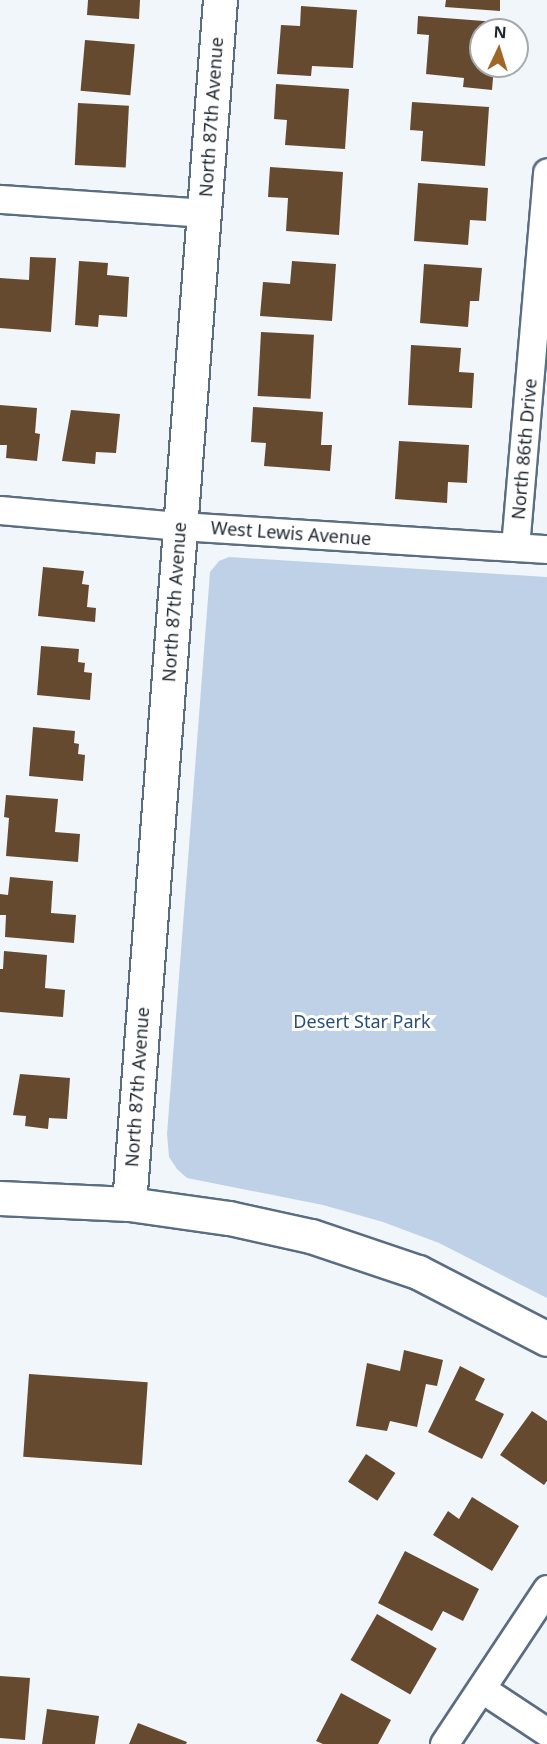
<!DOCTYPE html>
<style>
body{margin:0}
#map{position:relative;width:547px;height:1744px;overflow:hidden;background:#f1f6fb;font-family:"Noto Sans",sans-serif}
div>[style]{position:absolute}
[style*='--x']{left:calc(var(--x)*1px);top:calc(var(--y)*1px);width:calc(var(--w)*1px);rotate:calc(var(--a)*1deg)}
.green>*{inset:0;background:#bed1e7}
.building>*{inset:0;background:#664a30;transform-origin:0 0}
.roads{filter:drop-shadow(2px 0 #5a6d82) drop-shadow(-2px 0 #5a6d82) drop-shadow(0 2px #5a6d82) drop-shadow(0 -2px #5a6d82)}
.street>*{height:27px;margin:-13.5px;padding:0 13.5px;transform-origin:13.5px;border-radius:13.5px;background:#fff}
.secondary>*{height:33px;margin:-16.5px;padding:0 16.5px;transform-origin:16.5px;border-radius:16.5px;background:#fff}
span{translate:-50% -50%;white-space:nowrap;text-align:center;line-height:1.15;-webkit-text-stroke:6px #fff;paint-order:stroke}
.street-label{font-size:18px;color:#1e262f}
.park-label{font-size:18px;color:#284f7b}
.north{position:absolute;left:469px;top:18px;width:60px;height:60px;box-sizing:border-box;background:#fff;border:2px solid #a5a8ac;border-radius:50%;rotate:4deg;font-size:16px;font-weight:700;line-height:24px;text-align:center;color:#1e262f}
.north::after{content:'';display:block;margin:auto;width:21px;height:27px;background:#a06626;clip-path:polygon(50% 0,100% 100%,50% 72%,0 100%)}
</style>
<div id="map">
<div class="green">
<i style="clip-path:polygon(229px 557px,547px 577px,547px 1298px,439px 1243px,383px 1222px,323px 1205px,187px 1178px,177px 1169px,169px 1157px,167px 1134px,210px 572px,219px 561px)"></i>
</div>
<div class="building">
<i style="clip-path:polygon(88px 0,140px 0,139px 19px,87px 15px)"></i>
<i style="clip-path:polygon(446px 0,500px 0,500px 11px,445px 7px)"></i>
<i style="clip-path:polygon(301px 6px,357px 10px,353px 68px,312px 66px,311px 76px,277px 74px,281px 25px,300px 26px)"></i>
<i style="clip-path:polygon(418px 16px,497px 22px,496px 30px,481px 30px,481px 66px,494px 66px,492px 90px,463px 87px,464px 78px,426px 74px,429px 35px,417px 34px)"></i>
<i style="left:85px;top:40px;width:50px;height:51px;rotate:5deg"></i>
<i style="clip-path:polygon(276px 84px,349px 89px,345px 149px,285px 145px,287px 120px,274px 119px)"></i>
<i style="clip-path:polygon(412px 102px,489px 107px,485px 166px,421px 161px,423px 131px,410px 130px)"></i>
<i style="left:78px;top:103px;width:51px;height:62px;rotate:3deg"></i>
<i style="clip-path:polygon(270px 167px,343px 172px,339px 235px,286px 231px,288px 198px,268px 197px)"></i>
<i style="clip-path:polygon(418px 183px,488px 188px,486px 221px,470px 220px,468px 245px,414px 241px)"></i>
<i style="clip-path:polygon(30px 257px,56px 258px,51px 332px,0 328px,0 278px,29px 280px)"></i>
<i style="clip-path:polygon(79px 261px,108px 263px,107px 275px,129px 277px,127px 317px,99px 315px,98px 327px,75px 325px)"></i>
<i style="clip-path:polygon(292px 261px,336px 264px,332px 321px,260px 316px,263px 282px,290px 284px)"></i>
<i style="clip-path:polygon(424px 264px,482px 268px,479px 301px,470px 301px,468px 327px,420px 323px)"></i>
<i style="left:261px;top:332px;width:53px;height:64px;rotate:3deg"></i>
<i style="clip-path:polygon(411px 345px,461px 348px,459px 372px,474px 373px,472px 408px,408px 405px)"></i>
<i style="clip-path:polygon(0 405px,37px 408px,35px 433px,40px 434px,37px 461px,6px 458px,7px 445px,0 445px)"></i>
<i style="clip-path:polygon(253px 407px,323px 412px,321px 445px,332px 445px,330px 471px,264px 466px,266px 443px,251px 442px)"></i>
<i style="clip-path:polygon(71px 410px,120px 414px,116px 453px,96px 452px,95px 464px,62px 461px)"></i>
<i style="clip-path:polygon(399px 441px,469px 445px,467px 483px,448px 482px,447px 503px,395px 499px)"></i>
<i style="clip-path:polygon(43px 567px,84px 571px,82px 584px,89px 585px,87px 607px,96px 608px,95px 622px,38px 616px)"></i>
<i style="clip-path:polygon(41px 646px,79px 649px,78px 662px,85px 663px,84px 672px,92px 673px,90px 700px,37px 695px)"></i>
<i style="clip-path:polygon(33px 727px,75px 731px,74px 743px,79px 744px,78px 754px,85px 755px,83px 781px,29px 776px)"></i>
<i style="clip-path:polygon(6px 795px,58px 799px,55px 832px,80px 834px,78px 862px,6px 856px,9px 818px,4px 817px)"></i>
<i style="clip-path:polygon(10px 877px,53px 881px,51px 913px,76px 915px,74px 943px,5px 937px,6px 915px,0 915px,0 894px,8px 895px)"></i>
<i style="clip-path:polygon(4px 951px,47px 955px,45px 988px,65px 990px,63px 1017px,0 1012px,0 969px,3px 969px)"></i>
<i style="clip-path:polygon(20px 1074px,70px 1078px,67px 1119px,49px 1118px,48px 1129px,25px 1126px,26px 1116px,13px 1115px)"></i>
<i style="clip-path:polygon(404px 1350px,443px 1360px,437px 1386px,426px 1384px,417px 1427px,390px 1421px,387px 1431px,356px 1426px,367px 1363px,400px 1371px)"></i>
<i style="clip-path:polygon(460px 1366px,485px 1379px,475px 1400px,504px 1414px,482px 1459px,428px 1432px)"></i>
<i style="left:29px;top:1374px;width:119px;height:83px;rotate:4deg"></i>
<i style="clip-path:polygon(532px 1411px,547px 1421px,547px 1481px,544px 1485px,500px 1455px)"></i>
<i style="left:366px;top:1454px;width:35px;height:33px;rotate:33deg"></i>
<i style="clip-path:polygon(472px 1497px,519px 1526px,492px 1571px,433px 1535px,448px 1511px,459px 1519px)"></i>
<i style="clip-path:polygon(405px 1551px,479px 1589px,463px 1621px,443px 1611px,432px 1631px,378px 1603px)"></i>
<i style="left:377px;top:1614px;width:69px;height:53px;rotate:30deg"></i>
<i style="clip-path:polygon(0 1676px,30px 1678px,25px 1740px,0 1738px)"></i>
<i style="clip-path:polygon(341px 1693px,391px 1720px,378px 1744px,323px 1744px,316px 1741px)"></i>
<i style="clip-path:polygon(47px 1709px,99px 1716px,95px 1744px,42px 1744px)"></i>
<i style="clip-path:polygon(138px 1723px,187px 1742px,186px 1744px,129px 1744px)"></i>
</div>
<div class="roads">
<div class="street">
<i style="--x:0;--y:199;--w:204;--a:3.9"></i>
<i style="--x:0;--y:510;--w:181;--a:5.1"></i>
<i style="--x:180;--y:526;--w:368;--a:3.6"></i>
<i style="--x:515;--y:547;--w:376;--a:-85.1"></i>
<i style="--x:482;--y:1689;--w:78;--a:33.5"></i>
<i style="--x:444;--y:1744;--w:186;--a:-56.4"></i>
</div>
<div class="secondary">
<i style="--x:0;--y:1198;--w:129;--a:2.7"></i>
<i style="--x:129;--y:1204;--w:101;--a:8"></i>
<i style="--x:229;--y:1218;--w:84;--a:12.4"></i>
<i style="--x:311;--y:1236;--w:113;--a:18.6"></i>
<i style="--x:418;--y:1272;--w:145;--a:27.4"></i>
<i style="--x:129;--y:1204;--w:1207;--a:-85.68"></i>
</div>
</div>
<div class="street-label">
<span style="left:211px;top:117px;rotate:-86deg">North 87th Avenue</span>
<span style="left:524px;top:449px;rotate:-85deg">North 86th Drive</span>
<span style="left:291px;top:533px;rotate:4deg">West Lewis Avenue</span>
<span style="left:174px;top:602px;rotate:-86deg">North 87th Avenue</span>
<span style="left:137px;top:1087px;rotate:-86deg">North 87th Avenue</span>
</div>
<div class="park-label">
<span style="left:362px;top:1021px">Desert Star Park</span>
</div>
<div class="north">N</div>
</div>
